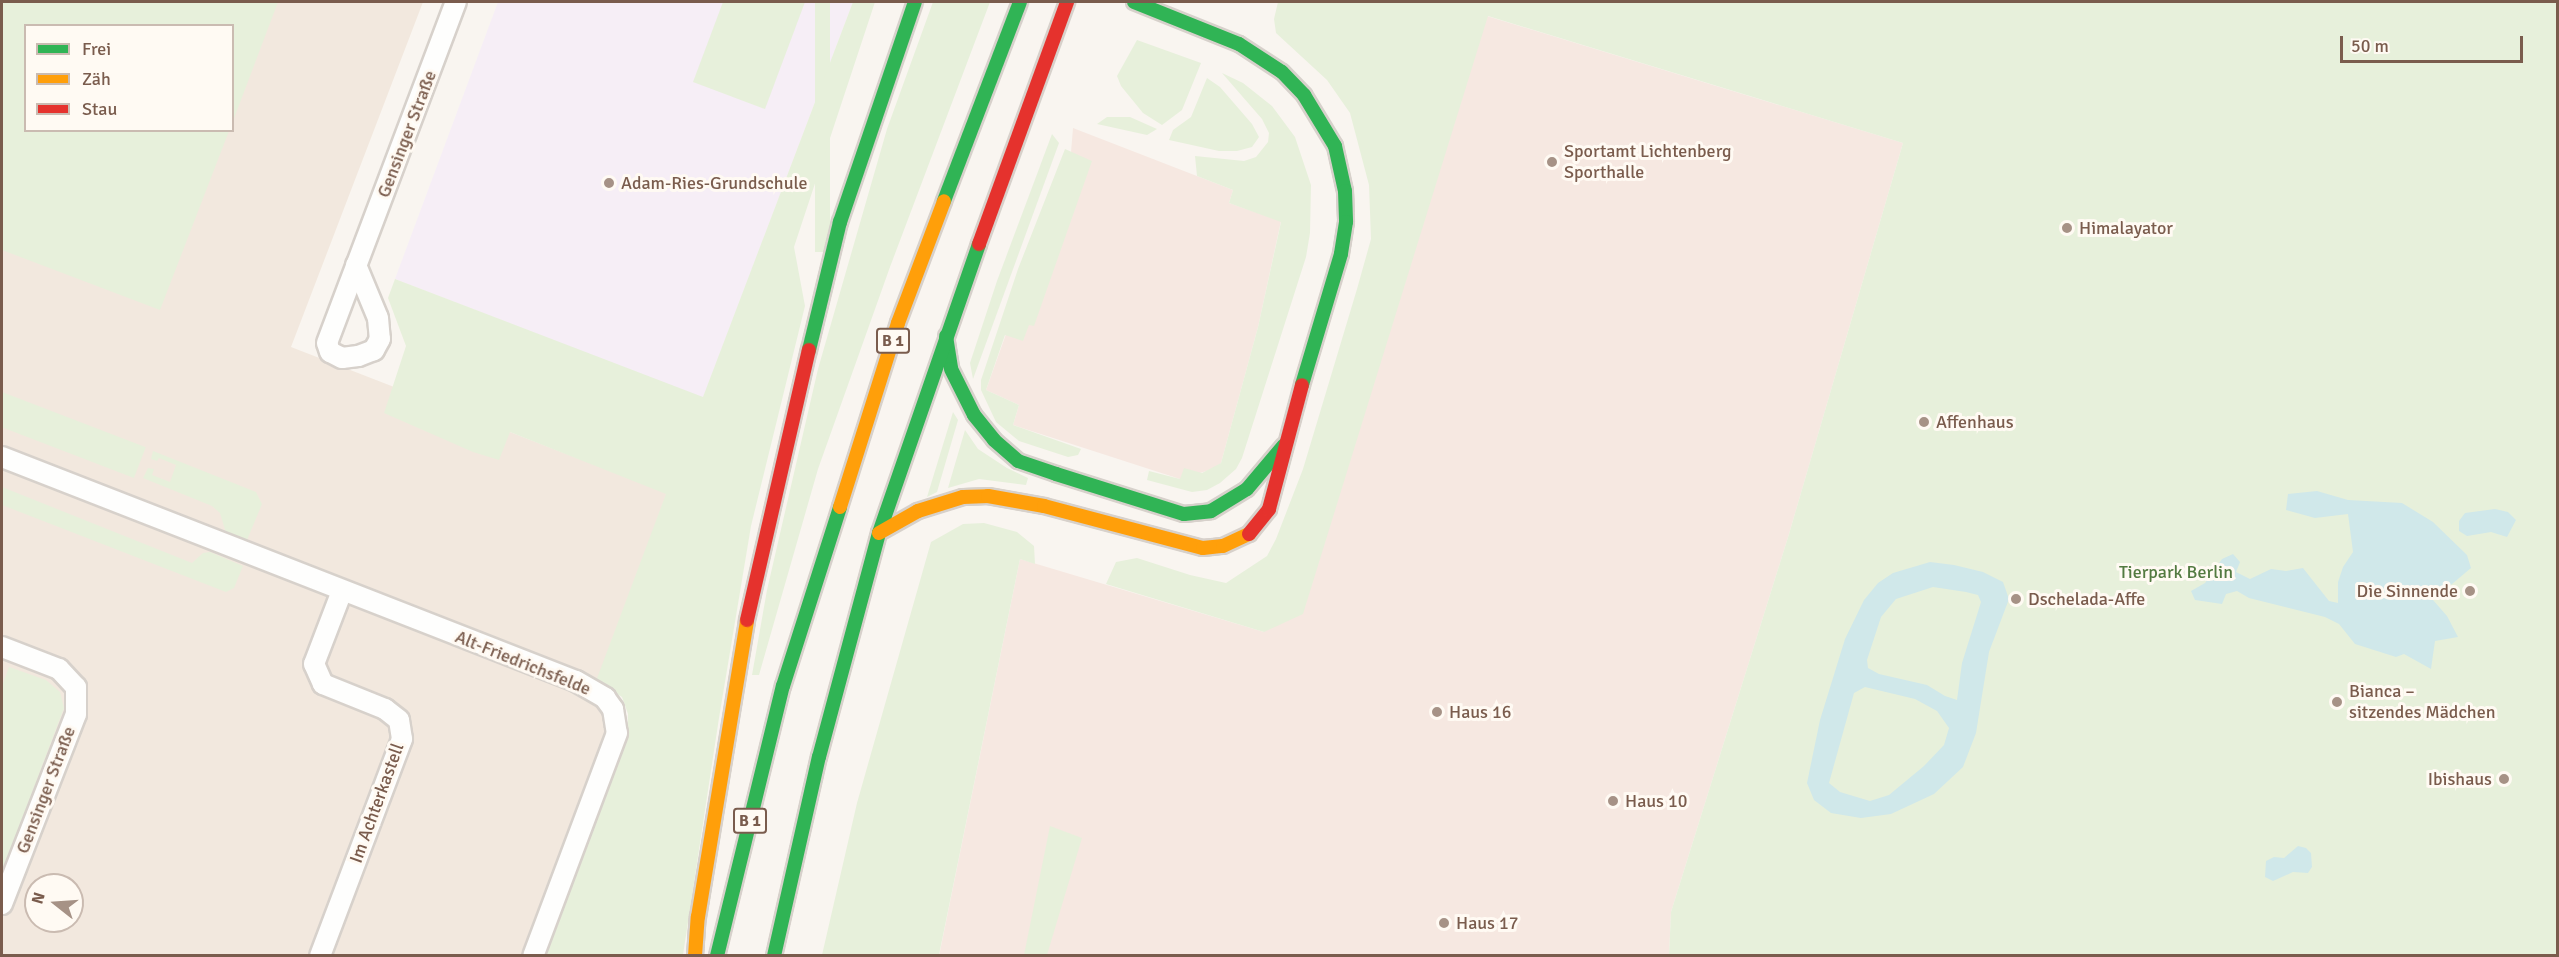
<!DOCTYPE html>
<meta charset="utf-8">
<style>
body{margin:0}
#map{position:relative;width:2559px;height:957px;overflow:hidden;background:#f9f5f0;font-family:Signika,sans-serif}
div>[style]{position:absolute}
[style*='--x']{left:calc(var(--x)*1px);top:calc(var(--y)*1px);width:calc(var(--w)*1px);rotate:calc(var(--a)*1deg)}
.residential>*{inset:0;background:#f2e8de}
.commercial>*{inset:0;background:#f6e8e1}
.education>*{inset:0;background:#f6eef6}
.green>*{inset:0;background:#e7f0db;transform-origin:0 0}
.water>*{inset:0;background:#d0e8ea}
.roads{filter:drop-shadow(2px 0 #d7d1cb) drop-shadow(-2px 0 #d7d1cb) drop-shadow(0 2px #d7d1cb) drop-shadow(0 -2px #d7d1cb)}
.street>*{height:20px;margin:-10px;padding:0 10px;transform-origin:10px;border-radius:10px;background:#fefefd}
.fast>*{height:14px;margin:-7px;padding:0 7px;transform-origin:7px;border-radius:7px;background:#30b455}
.slow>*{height:14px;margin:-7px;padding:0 7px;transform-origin:7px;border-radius:7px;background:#ff9f0a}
.jam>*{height:14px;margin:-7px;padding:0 7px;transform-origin:7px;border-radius:7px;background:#e5322d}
.dots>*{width:16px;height:16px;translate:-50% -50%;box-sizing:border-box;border:3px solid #fffaf3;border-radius:50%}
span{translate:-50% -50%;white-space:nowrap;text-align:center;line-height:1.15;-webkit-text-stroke:6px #fffaf3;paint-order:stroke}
.shield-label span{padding:2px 4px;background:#fffaf3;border:2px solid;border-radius:4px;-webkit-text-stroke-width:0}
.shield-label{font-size:16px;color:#7a5c4d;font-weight:700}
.street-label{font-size:18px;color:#7a5c4d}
.poi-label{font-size:18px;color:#7a5c4d}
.left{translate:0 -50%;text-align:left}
.right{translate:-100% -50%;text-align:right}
.park-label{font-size:18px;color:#537a41}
.frame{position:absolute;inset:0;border:3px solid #7a5c4d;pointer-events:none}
.legend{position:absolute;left:24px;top:24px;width:210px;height:108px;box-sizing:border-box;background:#fffaf3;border:2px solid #cabbb1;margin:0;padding:8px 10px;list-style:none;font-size:18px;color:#7a5c4d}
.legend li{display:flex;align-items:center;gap:12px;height:30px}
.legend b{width:30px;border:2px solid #cabbb1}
.north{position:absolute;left:24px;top:873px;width:60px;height:60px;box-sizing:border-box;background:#fffaf3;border:2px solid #cabbb1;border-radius:50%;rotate:287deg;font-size:16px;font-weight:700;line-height:24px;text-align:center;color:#7a5c4d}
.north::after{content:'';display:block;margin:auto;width:21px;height:27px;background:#a69286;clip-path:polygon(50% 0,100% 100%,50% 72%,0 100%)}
.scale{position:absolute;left:2340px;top:36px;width:183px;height:27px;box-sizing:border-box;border:3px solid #7a5c4d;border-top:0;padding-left:8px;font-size:18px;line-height:21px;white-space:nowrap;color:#7a5c4d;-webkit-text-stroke:4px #fffaf3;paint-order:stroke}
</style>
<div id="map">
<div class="residential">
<i style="clip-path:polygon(evenodd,2px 2px,423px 2px,291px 347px,690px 502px,611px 692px,627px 739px,543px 955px,2px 956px,2px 2px,26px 26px,232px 26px,232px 130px,26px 130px,26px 26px,2px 2px,36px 885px,72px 885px,72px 921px,36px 921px,36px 885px)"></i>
</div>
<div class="commercial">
<i style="clip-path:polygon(1487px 16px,1903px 143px,1789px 534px,1671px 912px,1669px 955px,939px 956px,1020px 559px,1264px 632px)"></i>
<i style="clip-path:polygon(1073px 128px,1233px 190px,1229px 203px,1281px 221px,1258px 327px,1221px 463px,1213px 469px,1180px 479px,1013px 425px,1019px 405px,986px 390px,1071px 152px)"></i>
</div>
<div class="education">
<i style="clip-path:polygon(498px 2px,853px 2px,703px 398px,395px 279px)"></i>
</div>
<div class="green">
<i style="clip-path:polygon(2px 2px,278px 2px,233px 121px,232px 26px,26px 26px,26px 130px,229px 131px,160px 310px,2px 250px)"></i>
<i style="clip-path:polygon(723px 2px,805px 2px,765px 109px,693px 82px)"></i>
<i style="left:815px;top:2px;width:15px;height:250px"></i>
<i style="clip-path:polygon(853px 2px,875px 2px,794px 247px,805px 306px,751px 526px,719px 718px,683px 955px,543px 955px,627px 739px,628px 714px,622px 697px,596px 681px,666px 494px,510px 432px,499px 460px,473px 452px,384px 413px,406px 346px,388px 298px,395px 279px,703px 397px)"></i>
<i style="clip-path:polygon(933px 2px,990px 2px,890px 267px,818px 469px,759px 675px,752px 675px,767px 590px,818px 369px,887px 129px)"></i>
<i style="clip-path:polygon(1278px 2px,2557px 2px,2557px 955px,1669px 955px,1671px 912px,1789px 534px,1903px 143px,1488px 16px,1303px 614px,1264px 632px,1106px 584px,1116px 562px,1137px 558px,1190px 575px,1226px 583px,1267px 556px,1276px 539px,1303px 469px,1357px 289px,1371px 239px,1369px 185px,1350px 113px,1327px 80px,1276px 33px,1274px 19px)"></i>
<i style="clip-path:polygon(1137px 40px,1201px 63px,1182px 110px,1162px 125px,1143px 113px,1121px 86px,1117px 76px)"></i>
<i style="clip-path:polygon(1222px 73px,1243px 83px,1272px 106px,1295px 137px,1311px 185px,1310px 233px,1306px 257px,1242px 458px,1236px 469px,1220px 483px,1207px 490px,1192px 492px,1147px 480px,1149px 471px,1180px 479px,1184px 468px,1202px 473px,1221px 463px,1258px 327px,1281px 222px,1229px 203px,1233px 190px,1197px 176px,1195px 156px,1244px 161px,1256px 157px,1268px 142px,1269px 133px,1262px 119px)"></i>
<i style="clip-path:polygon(1207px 78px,1220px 87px,1252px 124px,1259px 137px,1252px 147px,1237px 151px,1219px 151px,1169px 140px,1173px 130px,1191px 117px)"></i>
<i style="clip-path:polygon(1107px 117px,1130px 117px,1157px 129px,1147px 135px,1097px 124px)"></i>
<i style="clip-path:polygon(1052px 134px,1059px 143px,973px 379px,970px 363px,997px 281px)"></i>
<i style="clip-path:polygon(1065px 149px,1092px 161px,1034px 326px,1029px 325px,1023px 341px,1005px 335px,986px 390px,1019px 405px,1013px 425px,1081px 449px,1078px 455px,1068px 457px,1019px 441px,996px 422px,981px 390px,981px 380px,1018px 269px)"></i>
<i style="left:2px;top:392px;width:154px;height:33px;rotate:21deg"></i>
<i style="clip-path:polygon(953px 412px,958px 420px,937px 492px,927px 497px)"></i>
<i style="clip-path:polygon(965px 430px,978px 449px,1007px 468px,1028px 478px,1026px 485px,979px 479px,948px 488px)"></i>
<i style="clip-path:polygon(153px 451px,256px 492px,262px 504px,247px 540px,226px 533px,220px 513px,212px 506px,143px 478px,148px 468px,154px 469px,152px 475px,170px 482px,176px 465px,159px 458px,157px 461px,151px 459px)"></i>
<i style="clip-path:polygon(2px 487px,192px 563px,203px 553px,210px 552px,243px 566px,234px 588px,226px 592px,2px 505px)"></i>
<i style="clip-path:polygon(984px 523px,1017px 532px,1034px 546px,1035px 564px,1020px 559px,939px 955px,822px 955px,857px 803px,931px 542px,963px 524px)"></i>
<i style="clip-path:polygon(9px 667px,46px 680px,60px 692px,64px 708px,2px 872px,2px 686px)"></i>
<i style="clip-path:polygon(1050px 826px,1082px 838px,1047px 955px,1024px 955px)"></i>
</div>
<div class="water">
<i style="clip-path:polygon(2317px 491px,2348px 500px,2402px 503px,2433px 522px,2467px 555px,2471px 568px,2433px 600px,2447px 616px,2458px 637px,2435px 641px,2431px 669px,2404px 654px,2396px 657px,2355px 644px,2339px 624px,2325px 617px,2249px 598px,2237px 591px,2226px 594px,2222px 604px,2195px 600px,2191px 591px,2205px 583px,2222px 559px,2233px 554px,2240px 562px,2236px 572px,2250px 579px,2271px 569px,2286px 571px,2303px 568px,2329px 601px,2338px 603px,2338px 582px,2343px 567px,2353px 552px,2348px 514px,2315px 518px,2286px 510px,2288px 494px)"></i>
<i style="clip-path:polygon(2495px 509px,2508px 512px,2516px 520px,2507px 537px,2491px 532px,2467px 536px,2459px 531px,2459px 521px,2465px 513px)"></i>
<i style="clip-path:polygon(evenodd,1930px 562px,1954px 565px,1983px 572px,2003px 582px,2009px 599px,1989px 652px,1976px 733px,1963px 767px,1934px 794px,1891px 814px,1861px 818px,1831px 813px,1814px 800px,1807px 783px,1820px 720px,1845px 639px,1864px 600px,1878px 583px,1893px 573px,1930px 562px,1933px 587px,1966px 592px,1978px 595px,1981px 602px,1962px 663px,1957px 700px,1945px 696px,1927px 685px,1879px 674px,1868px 668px,1867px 660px,1881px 617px,1896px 599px,1933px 587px,1930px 562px,1865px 687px,1915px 699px,1937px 711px,1949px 728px,1944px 745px,1924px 766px,1889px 795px,1870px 801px,1840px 792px,1829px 783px,1854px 693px,1865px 687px)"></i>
<i style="clip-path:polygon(2298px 846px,2306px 848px,2311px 853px,2312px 867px,2308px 873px,2293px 872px,2273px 881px,2265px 877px,2266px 861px,2274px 857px,2284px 858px)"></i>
</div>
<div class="roads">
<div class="street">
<i style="--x:356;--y:265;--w:57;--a:67.5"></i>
<i style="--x:378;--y:318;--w:21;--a:85"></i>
<i style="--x:380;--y:339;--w:13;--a:119"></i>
<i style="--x:374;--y:350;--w:17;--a:159"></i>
<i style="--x:358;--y:356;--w:16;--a:173"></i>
<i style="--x:342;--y:358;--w:13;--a:-153"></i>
<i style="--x:330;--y:352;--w:9;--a:-108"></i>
<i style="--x:327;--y:343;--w:365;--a:-69.3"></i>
<i style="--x:2;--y:457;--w:616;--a:21.32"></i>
<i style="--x:576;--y:681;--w:34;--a:30"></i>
<i style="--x:605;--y:698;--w:14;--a:54"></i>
<i style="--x:613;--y:709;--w:24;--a:81"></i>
<i style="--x:617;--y:733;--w:238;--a:110.6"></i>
<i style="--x:2;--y:647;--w:61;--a:21.1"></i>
<i style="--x:59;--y:669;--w:25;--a:47"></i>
<i style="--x:76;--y:687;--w:27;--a:90"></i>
<i style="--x:76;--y:714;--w:204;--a:111.3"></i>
<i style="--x:320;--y:956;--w:232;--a:-69.3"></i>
<i style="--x:402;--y:739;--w:19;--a:-99"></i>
<i style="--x:399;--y:720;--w:18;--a:-142"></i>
<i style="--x:385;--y:709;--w:67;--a:-158"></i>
<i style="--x:323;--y:684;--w:22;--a:-114"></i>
<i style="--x:314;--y:664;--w:78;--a:-69"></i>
</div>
<div class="fast">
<i style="--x:1134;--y:2;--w:113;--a:21.8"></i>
<i style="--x:1239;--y:44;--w:51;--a:33.1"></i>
<i style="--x:1282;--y:72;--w:32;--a:46"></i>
<i style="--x:1304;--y:95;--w:60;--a:58.7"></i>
<i style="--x:1335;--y:146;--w:46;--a:77.5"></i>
<i style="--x:1345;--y:191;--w:31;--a:88"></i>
<i style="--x:1346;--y:222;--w:32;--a:99"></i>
<i style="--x:1341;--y:254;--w:137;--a:106.6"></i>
<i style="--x:944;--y:201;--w:213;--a:-69.1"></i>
<i style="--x:946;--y:336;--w:33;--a:81"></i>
<i style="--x:951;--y:369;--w:51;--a:63.4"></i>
<i style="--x:974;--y:415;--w:32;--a:51"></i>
<i style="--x:994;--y:440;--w:32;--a:41"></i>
<i style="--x:1018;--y:461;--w:40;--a:18.9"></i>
<i style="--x:1056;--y:474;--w:134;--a:17.4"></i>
<i style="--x:1184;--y:514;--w:27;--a:-6"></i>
<i style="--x:1211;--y:511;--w:42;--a:-31.4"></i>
<i style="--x:1247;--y:489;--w:57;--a:-49.9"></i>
<i style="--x:809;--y:350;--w:132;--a:-76.4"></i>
<i style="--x:840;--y:222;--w:232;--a:-71.2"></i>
<i style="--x:717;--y:956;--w:278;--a:-76.3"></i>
<i style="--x:783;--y:686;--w:188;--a:-72.3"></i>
<i style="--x:774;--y:956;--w:204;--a:-77.3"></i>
<i style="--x:819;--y:757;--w:232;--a:-75"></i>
<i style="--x:879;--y:533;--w:306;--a:-70.9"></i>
</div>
<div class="slow">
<i style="--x:840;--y:507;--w:193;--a:-72.5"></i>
<i style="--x:898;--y:323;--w:130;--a:-69.3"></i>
<i style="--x:879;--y:533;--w:45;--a:-29.4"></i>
<i style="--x:918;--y:511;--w:47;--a:-17.3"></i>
<i style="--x:963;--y:497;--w:25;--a:-2"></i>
<i style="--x:988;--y:496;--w:57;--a:10.1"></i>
<i style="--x:1044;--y:506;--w:164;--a:14.8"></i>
<i style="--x:1203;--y:548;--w:20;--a:-6"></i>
<i style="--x:1223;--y:546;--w:29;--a:-25"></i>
<i style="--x:695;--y:956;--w:39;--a:-86"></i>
<i style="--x:698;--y:917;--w:301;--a:-80.6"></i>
</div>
<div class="jam">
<i style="--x:979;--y:244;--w:258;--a:-70"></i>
<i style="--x:1249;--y:534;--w:32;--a:-51"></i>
<i style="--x:1269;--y:509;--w:128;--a:-75.1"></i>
<i style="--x:747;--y:620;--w:277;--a:-77.1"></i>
</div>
</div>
<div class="dots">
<i style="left:1552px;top:162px;background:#a69286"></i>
<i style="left:609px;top:183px;background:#a69286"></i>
<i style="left:2067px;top:228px;background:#a69286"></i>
<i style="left:1924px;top:422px;background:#a69286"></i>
<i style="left:2470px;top:591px;background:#a69286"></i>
<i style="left:2016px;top:599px;background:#a69286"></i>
<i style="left:2337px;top:702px;background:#a69286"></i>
<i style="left:1437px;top:712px;background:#a69286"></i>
<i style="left:2504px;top:779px;background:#a69286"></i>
<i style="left:1613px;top:801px;background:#a69286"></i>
<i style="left:1444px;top:923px;background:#a69286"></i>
</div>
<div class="shield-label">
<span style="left:893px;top:341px">B 1</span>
<span style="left:750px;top:821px">B 1</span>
</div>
<div class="street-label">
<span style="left:407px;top:134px;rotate:-69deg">Gensinger Straße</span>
<span style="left:523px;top:663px;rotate:22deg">Alt-Friedrichsfelde</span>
<span style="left:46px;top:790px;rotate:-69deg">Gensinger Straße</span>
<span style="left:377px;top:803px;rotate:-70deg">Im Achterkastell</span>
</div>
<div class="poi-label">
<span class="left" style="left:1564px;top:162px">Sportamt Lichtenberg<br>Sporthalle</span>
<span class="left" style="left:621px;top:183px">Adam-Ries-Grundschule</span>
<span class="left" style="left:2079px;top:228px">Himalayator</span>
<span class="left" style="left:1936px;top:422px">Affenhaus</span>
<span class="right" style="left:2458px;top:591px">Die Sinnende</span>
<span class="left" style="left:2028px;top:599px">Dschelada-Affe</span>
<span class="left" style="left:2349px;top:702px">Bianca –<br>sitzendes Mädchen</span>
<span class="left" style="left:1449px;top:712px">Haus 16</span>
<span class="right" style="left:2492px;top:779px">Ibishaus</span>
<span class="left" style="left:1625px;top:801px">Haus 10</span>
<span class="left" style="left:1456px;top:923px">Haus 17</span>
</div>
<div class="park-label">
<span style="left:2176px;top:572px">Tierpark Berlin</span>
</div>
<div class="frame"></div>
<ul class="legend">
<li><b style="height:8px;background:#30b455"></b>Frei</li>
<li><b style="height:8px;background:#ff9f0a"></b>Zäh</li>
<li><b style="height:8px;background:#e5322d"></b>Stau</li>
</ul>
<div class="north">N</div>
<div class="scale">50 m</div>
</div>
